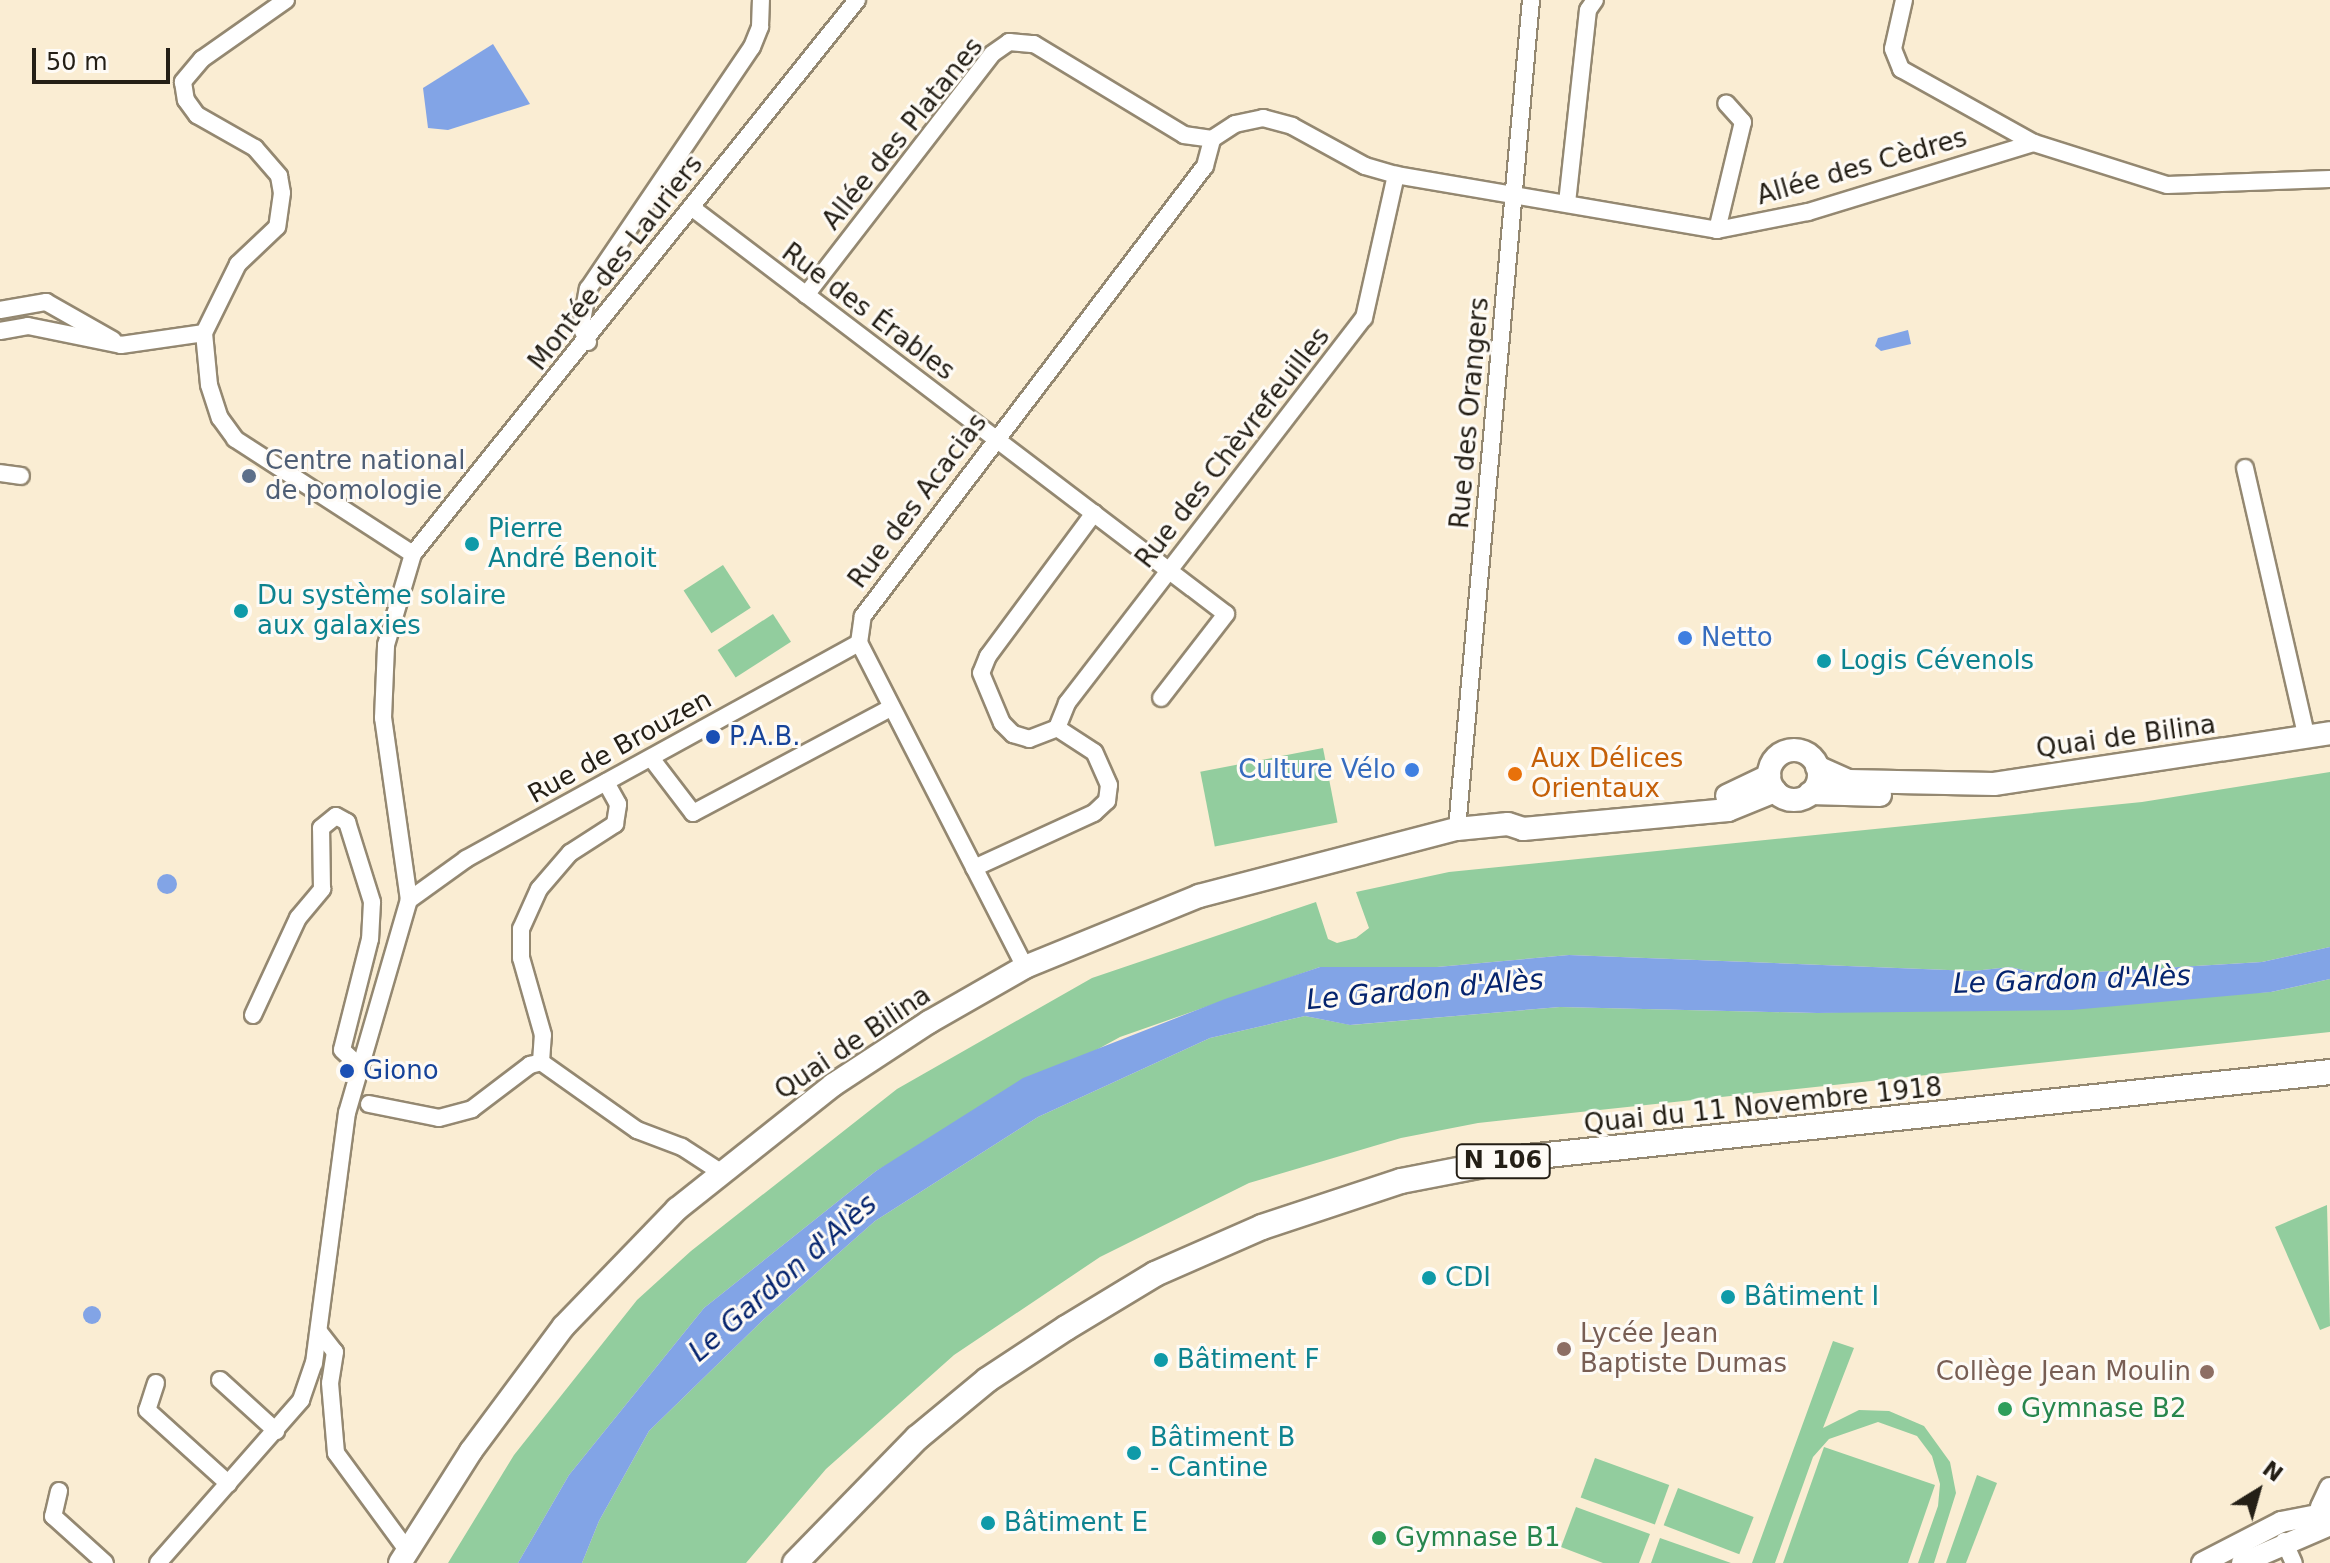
<!DOCTYPE html>
<meta charset="utf-8">
<style>
body{margin:0}
#map{position:relative;width:2330px;height:1563px;overflow:hidden;background:#faedd3;font-family:"DejaVu Sans",sans-serif}
div>[style]{position:absolute}
[style*='--x']{left:calc(var(--x)*1px);top:calc(var(--y)*1px);width:calc(var(--w)*1px);rotate:calc(var(--a)*1deg)}
.green>*{inset:0;background:#92cd9e;transform-origin:0 0}
.water>*{inset:0;background:#82a4e6}
.round{border-radius:50%}
.roads{filter:drop-shadow(2px 0 #948871) drop-shadow(-2px 0 #948871) drop-shadow(0 2px #948871) drop-shadow(0 -2px #948871)}
.minor>*{height:16px;margin:-8px;padding:0 8px;transform-origin:8px;border-radius:8px;background:#fff}
.tertiary>*{height:20px;margin:-10px;padding:0 10px;transform-origin:10px;border-radius:10px;background:#fff}
.secondary>*{height:22px;margin:-11px;padding:0 11px;transform-origin:11px;border-radius:11px;background:#fff}
.secondary>.ring{margin:-11px;padding:0;box-sizing:content-box;background:none;border:22px solid #fff;border-radius:50%}
.primary>*{height:24px;margin:-12px;padding:0 12px;transform-origin:12px;border-radius:12px;background:#fff}
.dots>*{width:22px;height:22px;translate:-50% -50%;box-sizing:border-box;border:4px solid #fefbf6;border-radius:50%}
span{translate:-50% -50%;white-space:nowrap;text-align:center;line-height:1.15;-webkit-text-stroke:6px #fefbf6;paint-order:stroke}
.shield-label span{padding:2px 6px;background:#fefbf6;border:2px solid;border-radius:6px;-webkit-text-stroke-width:0}
.shield-label{font-size:24px;color:#241f16;font-weight:700}
.street-label{font-size:26px;color:#241f16}
.service-label{font-size:26px;color:#4e5e75}
.left{translate:0 -50%;text-align:left}
.culture-label{font-size:26px;color:#0d838f}
.shop-label{font-size:26px;color:#366cbe}
.right{translate:-100% -50%;text-align:right}
.transit-label{font-size:26px;color:#164399}
.food-label{font-size:26px;color:#c56008}
.education-label{font-size:26px;color:#785e54}
.leisure-label{font-size:26px;color:#27864d}
.water-label{font-size:28px;color:#05246e;font-style:italic}
.north{position:absolute;left:2218px;top:1451px;width:80px;height:80px;-webkit-text-stroke:6px #fefbf6;paint-order:stroke;rotate:37deg;font-size:22px;font-weight:700;line-height:32px;text-align:center;color:#241f16}
.north::after{content:'';display:block;margin:auto;width:28px;height:36px;background:#241f16;clip-path:polygon(50% 0,100% 100%,50% 72%,0 100%)}
.scale{position:absolute;left:32px;top:48px;width:138px;height:36px;box-sizing:border-box;border:4px solid #241f16;border-top:0;padding-left:10px;font-size:24px;line-height:28px;white-space:nowrap;color:#241f16;-webkit-text-stroke:6px #fefbf6;paint-order:stroke}
</style>
<div id="map">
<div class="green">
<i style="left:723px;top:565px;width:51px;height:47px;rotate:57deg"></i>
<i style="left:773px;top:614px;width:33px;height:66px;rotate:57deg"></i>
<i style="left:1323px;top:748px;width:76px;height:125px;rotate:79deg"></i>
<i style="clip-path:polygon(2330px 772px,2330px 947px,2262px 962px,2045px 975px,2010px 967px,1973px 971px,1569px 955px,1437px 967px,1320px 967px,1120px 1037px,876px 1171px,704px 1308px,569px 1475px,518px 1563px,448px 1563px,514px 1455px,637px 1300px,691px 1251px,897px 1089px,1092px 978px,1316px 902px,1328px 939px,1337px 943px,1356px 938px,1369px 928px,1356px 892px,1449px 872px,2142px 802px)"></i>
<i style="clip-path:polygon(2330px 979px,2330px 1032px,1478px 1123px,1401px 1138px,1249px 1183px,1100px 1257px,954px 1355px,826px 1469px,746px 1563px,582px 1563px,599px 1521px,649px 1431px,764px 1319px,875px 1221px,1038px 1117px,1210px 1038px,1305px 1016px,1351px 1025px,1560px 1007px,1817px 1013px,2271px 992px)"></i>
<i style="clip-path:polygon(2327px 1205px,2330px 1326px,2320px 1330px,2275px 1227px)"></i>
<i style="clip-path:polygon(1833px 1341px,1854px 1348px,1823px 1428px,1859px 1410px,1889px 1411px,1924px 1426px,1950px 1462px,1956px 1493px,1934px 1563px,1918px 1563px,1938px 1506px,1940px 1484px,1932px 1456px,1917px 1436px,1878px 1422px,1829px 1439px,1813px 1457px,1775px 1563px,1752px 1563px)"></i>
<i style="clip-path:polygon(1824px 1447px,1935px 1485px,1908px 1563px,1783px 1563px)"></i>
<i style="left:1595px;top:1458px;width:79px;height:42px;rotate:20deg"></i>
<i style="clip-path:polygon(1977px 1475px,1997px 1483px,1966px 1563px,1946px 1563px)"></i>
<i style="left:1678px;top:1488px;width:81px;height:40px;rotate:21deg"></i>
<i style="clip-path:polygon(1576px 1507px,1650px 1534px,1639px 1563px,1603px 1563px,1561px 1547px)"></i>
<i style="clip-path:polygon(1660px 1538px,1731px 1563px,1651px 1563px)"></i>
</div>
<div class="water">
<i style="clip-path:polygon(493px 44px,530px 104px,448px 130px,428px 128px,423px 88px)"></i>
<i style="clip-path:polygon(1908px 330px,1911px 344px,1881px 351px,1875px 346px,1878px 338px)"></i>
<i class="round" style="left:157px;top:874px;width:20px;height:20px"></i>
<i style="clip-path:polygon(2330px 947px,2330px 979px,2271px 992px,2072px 1010px,1817px 1013px,1560px 1007px,1350px 1025px,1305px 1016px,1210px 1038px,1038px 1117px,875px 1221px,764px 1319px,649px 1431px,599px 1521px,582px 1563px,518px 1563px,569px 1475px,704px 1308px,876px 1171px,1023px 1078px,1225px 999px,1320px 967px,1437px 967px,1569px 955px,1973px 971px,2010px 967px,2045px 975px,2262px 962px)"></i>
<i class="round" style="left:83px;top:1306px;width:18px;height:18px"></i>
</div>
<div class="roads">
<div class="minor">
<i style="--x:286;--y:0;--w:103;--a:144.9"></i>
<i style="--x:202;--y:59;--w:30;--a:130"></i>
<i style="--x:183;--y:82;--w:18;--a:81"></i>
<i style="--x:186;--y:100;--w:19;--a:54"></i>
<i style="--x:197;--y:115;--w:67;--a:29.6"></i>
<i style="--x:255;--y:148;--w:37;--a:49"></i>
<i style="--x:279;--y:176;--w:17;--a:80"></i>
<i style="--x:282;--y:193;--w:34;--a:98"></i>
<i style="--x:277;--y:227;--w:54;--a:136.5"></i>
<i style="--x:238;--y:264;--w:77;--a:116.2"></i>
<i style="--x:204;--y:333;--w:52;--a:84.5"></i>
<i style="--x:209;--y:385;--w:35;--a:72"></i>
<i style="--x:220;--y:418;--w:26;--a:54"></i>
<i style="--x:235;--y:439;--w:212;--a:32.9"></i>
<i style="--x:1904;--y:0;--w:50;--a:102.7"></i>
<i style="--x:1893;--y:49;--w:22;--a:68"></i>
<i style="--x:1901;--y:69;--w:152;--a:29.1"></i>
<i style="--x:2034;--y:143;--w:139;--a:17.5"></i>
<i style="--x:2167;--y:185;--w:163;--a:-2.1"></i>
<i style="--x:1567;--y:203;--w:194;--a:-83.8"></i>
<i style="--x:1588;--y:10;--w:12;--a:-55"></i>
<i style="--x:691;--y:207;--w:672;--a:37.26"></i>
<i style="--x:1226;--y:614;--w:106;--a:127.7"></i>
<i style="--x:1717;--y:230;--w:111;--a:-76.5"></i>
<i style="--x:1743;--y:122;--w:25;--a:-132"></i>
<i style="--x:806;--y:295;--w:304;--a:-52.3"></i>
<i style="--x:992;--y:54;--w:21;--a:-35"></i>
<i style="--x:1009;--y:42;--w:25;--a:5"></i>
<i style="--x:1034;--y:44;--w:175;--a:31.2"></i>
<i style="--x:1184;--y:135;--w:28;--a:8"></i>
<i style="--x:1212;--y:139;--w:27;--a:-33"></i>
<i style="--x:1235;--y:124;--w:29;--a:-12"></i>
<i style="--x:1263;--y:118;--w:30;--a:15"></i>
<i style="--x:1292;--y:126;--w:83;--a:28.7"></i>
<i style="--x:1365;--y:166;--w:32;--a:16"></i>
<i style="--x:1396;--y:175;--w:326;--a:9.7"></i>
<i style="--x:1717;--y:230;--w:93;--a:-11.2"></i>
<i style="--x:1808;--y:212;--w:236;--a:-17"></i>
<i style="--x:0;--y:310;--w:47;--a:-9.9"></i>
<i style="--x:46;--y:302;--w:77;--a:29.6"></i>
<i style="--x:0;--y:331;--w:28;--a:-10"></i>
<i style="--x:28;--y:326;--w:95;--a:11.5"></i>
<i style="--x:121;--y:345;--w:84;--a:-8.2"></i>
<i style="--x:588;--y:342;--w:17;--a:-115"></i>
<i style="--x:581;--y:327;--w:39;--a:-80"></i>
<i style="--x:588;--y:289;--w:292;--a:-55.9"></i>
<i style="--x:752;--y:47;--w:22;--a:-68"></i>
<i style="--x:760;--y:27;--w:27;--a:-88"></i>
<i style="--x:2245;--y:468;--w:277;--a:77.1"></i>
<i style="--x:0;--y:473;--w:21;--a:8"></i>
<i style="--x:1094;--y:513;--w:178;--a:126.5"></i>
<i style="--x:988;--y:656;--w:18;--a:112"></i>
<i style="--x:981;--y:673;--w:54;--a:67.2"></i>
<i style="--x:1002;--y:723;--w:16;--a:45"></i>
<i style="--x:1013;--y:734;--w:17;--a:17"></i>
<i style="--x:1029;--y:739;--w:30;--a:-21"></i>
<i style="--x:1057;--y:728;--w:27;--a:-68"></i>
<i style="--x:1067;--y:703;--w:486;--a:-52.4"></i>
<i style="--x:1364;--y:318;--w:147;--a:-77.4"></i>
<i style="--x:651;--y:758;--w:69;--a:52.6"></i>
<i style="--x:693;--y:813;--w:225;--a:-28"></i>
<i style="--x:1457;--y:829;--w:832;--a:-84.9"></i>
<i style="--x:974;--y:868;--w:132;--a:-24.6"></i>
<i style="--x:1094;--y:813;--w:18;--a:-43"></i>
<i style="--x:1107;--y:801;--w:16;--a:-83"></i>
<i style="--x:1109;--y:785;--w:36;--a:-114"></i>
<i style="--x:1094;--y:752;--w:44;--a:-147"></i>
<i style="--x:409;--y:900;--w:70;--a:-35.7"></i>
<i style="--x:466;--y:859;--w:448;--a:-28.8"></i>
<i style="--x:1025;--y:967;--w:364;--a:-117.1"></i>
<i style="--x:859;--y:643;--w:27;--a:-82"></i>
<i style="--x:863;--y:616;--w:565;--a:-52.77"></i>
<i style="--x:1205;--y:166;--w:28;--a:-75"></i>
<i style="--x:253;--y:1015;--w:107;--a:-65.1"></i>
<i style="--x:298;--y:918;--w:38;--a:-50"></i>
<i style="--x:322;--y:889;--w:61;--a:-90.9"></i>
<i style="--x:321;--y:828;--w:19;--a:-39"></i>
<i style="--x:336;--y:816;--w:13;--a:29"></i>
<i style="--x:347;--y:822;--w:84;--a:72.6"></i>
<i style="--x:372;--y:902;--w:37;--a:93"></i>
<i style="--x:370;--y:939;--w:114;--a:104.2"></i>
<i style="--x:342;--y:1050;--w:25;--a:43"></i>
<i style="--x:541;--y:1062;--w:27;--a:-86"></i>
<i style="--x:543;--y:1035;--w:80;--a:-105.9"></i>
<i style="--x:521;--y:958;--w:29;--a:-90"></i>
<i style="--x:521;--y:929;--w:44;--a:-65.8"></i>
<i style="--x:539;--y:889;--w:48;--a:-49.3"></i>
<i style="--x:570;--y:853;--w:54;--a:-32.8"></i>
<i style="--x:615;--y:824;--w:20;--a:-81"></i>
<i style="--x:618;--y:804;--w:25;--a:-119"></i>
<i style="--x:369;--y:1104;--w:71;--a:11.3"></i>
<i style="--x:439;--y:1118;--w:34;--a:-15"></i>
<i style="--x:472;--y:1109;--w:73;--a:-37.2"></i>
<i style="--x:530;--y:1065;--w:11;--a:-15"></i>
<i style="--x:541;--y:1062;--w:118;--a:35.3"></i>
<i style="--x:637;--y:1130;--w:48;--a:20.7"></i>
<i style="--x:682;--y:1147;--w:48;--a:33"></i>
<i style="--x:320;--y:1333;--w:24;--a:52"></i>
<i style="--x:335;--y:1352;--w:31;--a:99"></i>
<i style="--x:330;--y:1383;--w:70;--a:85.1"></i>
<i style="--x:336;--y:1453;--w:120;--a:53.8"></i>
<i style="--x:220;--y:1380;--w:76;--a:42.3"></i>
<i style="--x:156;--y:1383;--w:28;--a:108"></i>
<i style="--x:147;--y:1410;--w:110;--a:42.1"></i>
<i style="--x:59;--y:1491;--w:26;--a:103"></i>
<i style="--x:53;--y:1516;--w:70;--a:42.1"></i>
<i style="--x:2284;--y:1541;--w:24;--a:66"></i>
<i style="--x:158;--y:1563;--w:217;--a:-48.7"></i>
<i style="--x:301;--y:1400;--w:39;--a:-71"></i>
<i style="--x:314;--y:1363;--w:252;--a:-82.5"></i>
<i style="--x:347;--y:1113;--w:222;--a:-73.8"></i>
<i style="--x:409;--y:900;--w:184;--a:-98.1"></i>
<i style="--x:383;--y:718;--w:73;--a:-87.6"></i>
<i style="--x:386;--y:645;--w:95;--a:-73.5"></i>
<i style="--x:413;--y:554;--w:710;--a:-51.29"></i>
</div>
<div class="tertiary">
<i style="--x:2327;--y:1524;--w:18;--a:-109"></i>
<i style="--x:2321;--y:1507;--w:21;--a:-65"></i>
<i style="--x:2202;--y:1563;--w:89;--a:-27.4"></i>
<i style="--x:2281;--y:1522;--w:42;--a:-11"></i>
<i style="--x:2242;--y:1563;--w:94;--a:-23.3"></i>
</div>
<div class="secondary">
<i class="ring" style="left:1769px;top:750px;width:28px;height:28px"></i>
<i style="--x:1817;--y:767;--w:35;--a:24"></i>
<i style="--x:1849;--y:781;--w:145;--a:1.2"></i>
<i style="--x:1994;--y:784;--w:340;--a:-8.6"></i>
<i style="--x:1810;--y:793;--w:70;--a:1.6"></i>
<i style="--x:1727;--y:796;--w:47;--a:-25.5"></i>
<i style="--x:400;--y:1563;--w:133;--a:-57.6"></i>
<i style="--x:471;--y:1451;--w:156;--a:-53.4"></i>
<i style="--x:564;--y:1326;--w:163;--a:-46"></i>
<i style="--x:677;--y:1209;--w:199;--a:-38.5"></i>
<i style="--x:833;--y:1085;--w:115;--a:-33.3"></i>
<i style="--x:929;--y:1022;--w:111;--a:-29.8"></i>
<i style="--x:1025;--y:967;--w:188;--a:-22.2"></i>
<i style="--x:1199;--y:896;--w:267;--a:-14.6"></i>
<i style="--x:1457;--y:829;--w:51;--a:-5.6"></i>
<i style="--x:1508;--y:824;--w:16;--a:18"></i>
<i style="--x:1523;--y:829;--w:206;--a:-5.3"></i>
<i style="--x:1728;--y:810;--w:51;--a:-22"></i>
</div>
<div class="primary">
<i style="--x:795;--y:1563;--w:175;--a:-45.7"></i>
<i style="--x:917;--y:1438;--w:91;--a:-39.6"></i>
<i style="--x:987;--y:1380;--w:95;--a:-33.4"></i>
<i style="--x:1066;--y:1328;--w:104;--a:-31.2"></i>
<i style="--x:1155;--y:1274;--w:117;--a:-23.7"></i>
<i style="--x:1262;--y:1227;--w:146;--a:-18.3"></i>
<i style="--x:1401;--y:1181;--w:120;--a:-11"></i>
<i style="--x:1519;--y:1158;--w:816;--a:-6.05"></i>
</div>
</div>
<div class="dots">
<i style="left:249px;top:476px;background:#5c6f8a"></i>
<i style="left:472px;top:544px;background:#0f9aa8"></i>
<i style="left:241px;top:611px;background:#0f9aa8"></i>
<i style="left:1685px;top:638px;background:#3f7fe0"></i>
<i style="left:1824px;top:661px;background:#0f9aa8"></i>
<i style="left:713px;top:737px;background:#1a4fb4"></i>
<i style="left:1412px;top:770px;background:#3f7fe0"></i>
<i style="left:1515px;top:774px;background:#e8710a"></i>
<i style="left:347px;top:1071px;background:#1a4fb4"></i>
<i style="left:1429px;top:1278px;background:#0f9aa8"></i>
<i style="left:1728px;top:1297px;background:#0f9aa8"></i>
<i style="left:1564px;top:1349px;background:#8d6e63"></i>
<i style="left:1161px;top:1360px;background:#0f9aa8"></i>
<i style="left:2207px;top:1372px;background:#8d6e63"></i>
<i style="left:2005px;top:1409px;background:#2e9e5b"></i>
<i style="left:1134px;top:1453px;background:#0f9aa8"></i>
<i style="left:988px;top:1523px;background:#0f9aa8"></i>
<i style="left:1379px;top:1538px;background:#2e9e5b"></i>
</div>
<div class="shield-label">
<span style="left:1503px;top:1161px">N 106</span>
</div>
<div class="street-label">
<span style="left:903px;top:134px;rotate:-51deg">Allée des Platanes</span>
<span style="left:1862px;top:167px;rotate:-16deg">Allée des Cèdres</span>
<span style="left:616px;top:263px;rotate:-52deg">Montée des Lauriers</span>
<span style="left:868px;top:312px;rotate:37deg">Rue des Érables</span>
<span style="left:1470px;top:413px;rotate:-85deg">Rue des Orangers</span>
<span style="left:1233px;top:448px;rotate:-52deg">Rue des Chèvrefeuilles</span>
<span style="left:918px;top:501px;rotate:-53deg">Rue des Acacias</span>
<span style="left:2126px;top:737px;rotate:-8deg">Quai de Bilina</span>
<span style="left:620px;top:747px;rotate:-29deg">Rue de Brouzen</span>
<span style="left:853px;top:1043px;rotate:-34deg">Quai de Bilina</span>
<span style="left:1763px;top:1106px;rotate:-6deg">Quai du 11 Novembre 1918</span>
</div>
<div class="service-label">
<span class="left" style="left:265px;top:476px">Centre national<br>de pomologie</span>
</div>
<div class="culture-label">
<span class="left" style="left:488px;top:544px">Pierre<br>André Benoit</span>
<span class="left" style="left:257px;top:611px">Du système solaire<br>aux galaxies</span>
<span class="left" style="left:1840px;top:661px">Logis Cévenols</span>
<span class="left" style="left:1445px;top:1278px">CDI</span>
<span class="left" style="left:1744px;top:1297px">Bâtiment I</span>
<span class="left" style="left:1177px;top:1360px">Bâtiment F</span>
<span class="left" style="left:1150px;top:1453px">Bâtiment B<br>- Cantine</span>
<span class="left" style="left:1004px;top:1523px">Bâtiment E</span>
</div>
<div class="shop-label">
<span class="left" style="left:1701px;top:638px">Netto</span>
<span class="right" style="left:1396px;top:770px">Culture Vélo</span>
</div>
<div class="transit-label">
<span class="left" style="left:729px;top:737px">P.A.B.</span>
<span class="left" style="left:363px;top:1071px">Giono</span>
</div>
<div class="food-label">
<span class="left" style="left:1531px;top:774px">Aux Délices<br>Orientaux</span>
</div>
<div class="education-label">
<span class="left" style="left:1580px;top:1349px">Lycée Jean<br>Baptiste Dumas</span>
<span class="right" style="left:2191px;top:1372px">Collège Jean Moulin</span>
</div>
<div class="leisure-label">
<span class="left" style="left:2021px;top:1409px">Gymnase B2</span>
<span class="left" style="left:1395px;top:1538px">Gymnase B1</span>
</div>
<div class="water-label">
<span style="left:2072px;top:980px;rotate:-2deg">Le Gardon d'Alès</span>
<span style="left:1425px;top:990px;rotate:-5deg">Le Gardon d'Alès</span>
<span style="left:783px;top:1278px;rotate:-41deg">Le Gardon d'Alès</span>
</div>
<div class="north">N</div>
<div class="scale">50 m</div>
</div>
